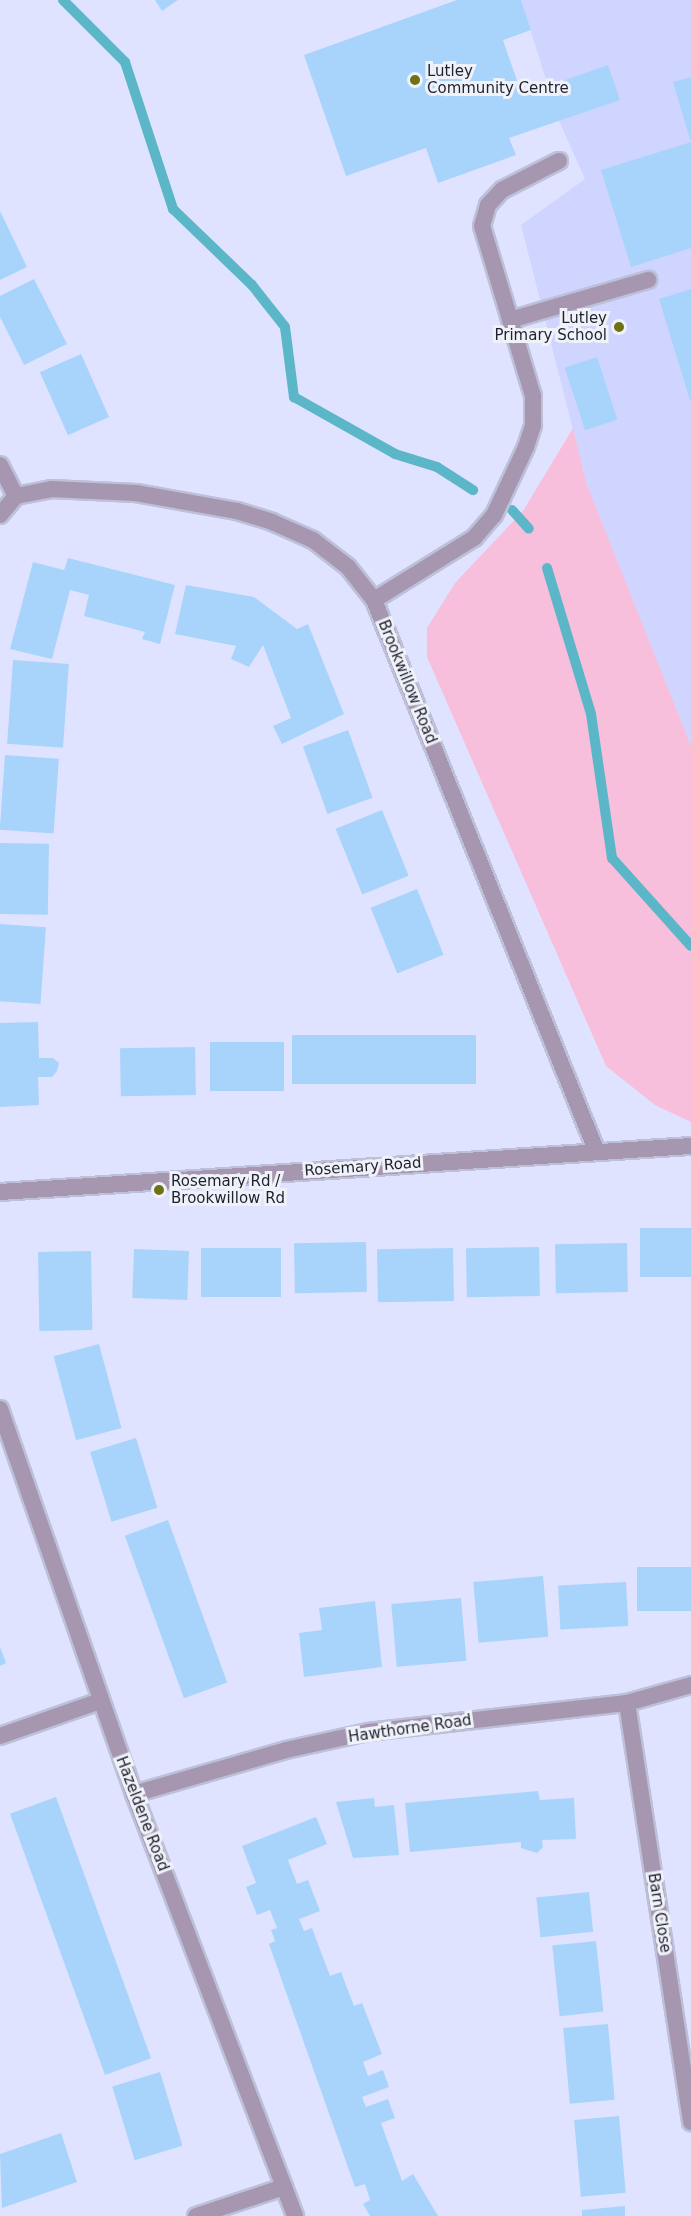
<!DOCTYPE html>
<style>
body{margin:0}
#map{position:relative;width:691px;height:2216px;overflow:hidden;background:#dfe3ff;font-family:"DejaVu Sans",sans-serif}
div>[style]{position:absolute}
[style*='--x']{left:calc(var(--x)*1px);top:calc(var(--y)*1px);width:calc(var(--w)*1px);rotate:calc(var(--a)*1deg)}
.built>*{inset:0;background:#cfd5ff}
.green>*{inset:0;background:#f7bfdc}
.stream>*{height:10px;margin:-5px;padding:0 5px;transform-origin:5px;border-radius:5px;background:#5bb6c8}
.building>*{inset:0;background:#a8d4fb;transform-origin:0 0}
.roads{filter:drop-shadow(2px 0 #bcc0d9) drop-shadow(-2px 0 #bcc0d9) drop-shadow(0 2px #bcc0d9) drop-shadow(0 -2px #bcc0d9)}
.service>*{height:16px;margin:-8px;padding:0 8px;transform-origin:8px;border-radius:8px;background:#a696b0}
.minor>*{height:16px;margin:-8px;padding:0 8px;transform-origin:8px;border-radius:8px;background:#a696b0}
.tertiary>*{height:16px;margin:-8px;padding:0 8px;transform-origin:8px;border-radius:8px;background:#a696b0}
.dots>*{width:16px;height:16px;translate:-50% -50%;box-sizing:border-box;border:3px solid #f0f2f9;border-radius:50%}
span{translate:-50% -50%;white-space:nowrap;text-align:center;line-height:1.15;-webkit-text-stroke:6px #f0f2f9;paint-order:stroke}
.poi-label{font-size:15px;color:#1f212d}
.left{translate:0 -50%;text-align:left}
.right{translate:-100% -50%;text-align:right}
.street-label{font-size:15px;color:#1f212d}
</style>
<div id="map">
<div class="built">
<i style="clip-path:polygon(521px 0,691px 0,691px 746px,587px 485px,521px 225px,585px 179px,559px 121px)"></i>
</div>
<div class="green">
<i style="clip-path:polygon(573px 428px,587px 485px,691px 746px,691px 1122px,655px 1105px,606px 1066px,427px 657px,427px 628px,455px 583px,523px 511px)"></i>
</div>
<div class="stream">
<i style="--x:63;--y:0;--w:88;--a:45"></i>
<i style="--x:125;--y:62;--w:155;--a:71.9"></i>
<i style="--x:173;--y:209;--w:110;--a:43.9"></i>
<i style="--x:252;--y:285;--w:53;--a:51.8"></i>
<i style="--x:285;--y:327;--w:71;--a:82.7"></i>
<i style="--x:294;--y:397;--w:116;--a:29.4"></i>
<i style="--x:395;--y:454;--w:44;--a:17.2"></i>
<i style="--x:437;--y:467;--w:43;--a:32.6"></i>
<i style="--x:512;--y:510;--w:25;--a:48"></i>
<i style="--x:547;--y:568;--w:152;--a:73.2"></i>
<i style="--x:591;--y:714;--w:146;--a:81.7"></i>
<i style="--x:612;--y:858;--w:118;--a:48.1"></i>
</div>
<div class="building">
<i style="clip-path:polygon(155px 0,178px 0,162px 11px)"></i>
<i style="clip-path:polygon(457px 0,521px 0,531px 30px,503px 40px,522px 95px,608px 65px,620px 100px,509px 138px,516px 155px,438px 183px,426px 148px,346px 176px,304px 55px)"></i>
<i style="clip-path:polygon(691px 77px,691px 139px,690px 139px,673px 82px)"></i>
<i style="clip-path:polygon(691px 142px,691px 248px,631px 267px,601px 170px)"></i>
<i style="clip-path:polygon(0 211px,27px 267px,0 280px)"></i>
<i style="clip-path:polygon(34px 279px,67px 344px,24px 365px,0 317px,0 296px)"></i>
<i style="clip-path:polygon(691px 289px,691px 400px,690px 400px,659px 299px)"></i>
<i style="left:81px;top:354px;width:69px;height:45px;rotate:66deg"></i>
<i style="left:597px;top:357px;width:66px;height:34px;rotate:72deg"></i>
<i style="clip-path:polygon(68px 558px,175px 585px,160px 644px,142px 639px,145px 632px,84px 616px,89px 595px,70px 590px,52px 659px,10px 649px,33px 562px,64px 570px)"></i>
<i style="clip-path:polygon(186px 585px,254px 597px,297px 629px,308px 624px,344px 714px,282px 744px,273px 726px,291px 718px,263px 645px,249px 667px,231px 659px,236px 646px,175px 634px)"></i>
<i style="left:13px;top:660px;width:56px;height:84px;rotate:4deg"></i>
<i style="left:348px;top:730px;width:72px;height:48px;rotate:70deg"></i>
<i style="left:5px;top:755px;width:54px;height:75px;rotate:4deg"></i>
<i style="left:382px;top:810px;width:71px;height:50px;rotate:68deg"></i>
<i style="left:0;top:843px;width:49px;height:71px;rotate:1deg"></i>
<i style="left:417px;top:889px;width:71px;height:50px;rotate:68deg"></i>
<i style="left:0;top:924px;width:46px;height:77px;rotate:4deg"></i>
<i style="clip-path:polygon(38px 1022px,39px 1058px,53px 1058px,59px 1063px,57px 1071px,52px 1077px,38px 1077px,39px 1105px,0 1107px,0 1023px)"></i>
<i style="left:476px;top:1035px;width:49px;height:184px;rotate:90deg"></i>
<i style="left:210px;top:1042px;width:74px;height:49px"></i>
<i style="left:195px;top:1047px;width:48px;height:75px;rotate:89deg"></i>
<i style="left:691px;top:1228px;width:49px;height:51px;rotate:90deg"></i>
<i style="left:366px;top:1242px;width:50px;height:72px;rotate:89deg"></i>
<i style="left:627px;top:1243px;width:49px;height:72px;rotate:89deg"></i>
<i style="left:539px;top:1247px;width:49px;height:73px;rotate:89deg"></i>
<i style="left:201px;top:1248px;width:80px;height:49px"></i>
<i style="left:453px;top:1248px;width:53px;height:76px;rotate:89deg"></i>
<i style="left:134px;top:1249px;width:55px;height:49px;rotate:2deg"></i>
<i style="left:91px;top:1251px;width:79px;height:53px;rotate:89deg"></i>
<i style="left:99px;top:1344px;width:87px;height:47px;rotate:75deg"></i>
<i style="left:136px;top:1438px;width:73px;height:48px;rotate:73deg"></i>
<i style="left:168px;top:1520px;width:173px;height:46px;rotate:70deg"></i>
<i style="left:691px;top:1567px;width:44px;height:54px;rotate:90deg"></i>
<i style="left:543px;top:1576px;width:61px;height:70px;rotate:85deg"></i>
<i style="left:626px;top:1582px;width:44px;height:68px;rotate:87deg"></i>
<i style="left:461px;top:1598px;width:63px;height:70px;rotate:85deg"></i>
<i style="clip-path:polygon(375px 1601px,382px 1667px,304px 1677px,299px 1633px,322px 1630px,319px 1608px)"></i>
<i style="clip-path:polygon(0 1647px,6px 1663px,0 1666px)"></i>
<i style="clip-path:polygon(538px 1791px,540px 1800px,574px 1798px,576px 1839px,542px 1840px,543px 1847px,537px 1853px,521px 1848px,521px 1842px,410px 1852px,405px 1803px)"></i>
<i style="left:56px;top:1797px;width:278px;height:49px;rotate:70deg"></i>
<i style="clip-path:polygon(374px 1798px,375px 1807px,394px 1805px,399px 1855px,353px 1858px,336px 1802px)"></i>
<i style="clip-path:polygon(316px 1817px,327px 1844px,288px 1860px,297px 1884px,308px 1880px,320px 1911px,299px 1919px,304px 1931px,312px 1928px,330px 1976px,341px 1972px,354px 2006px,362px 2003px,382px 2054px,363px 2062px,368px 2076px,383px 2070px,389px 2087px,362px 2097px,366px 2107px,388px 2099px,395px 2118px,381px 2123px,402px 2181px,413px 2174px,438px 2216px,370px 2216px,363px 2204px,370px 2200px,365px 2184px,355px 2187px,269px 1944px,275px 1941px,271px 1930px,277px 1928px,270px 1910px,257px 1915px,246px 1887px,256px 1883px,242px 1846px)"></i>
<i style="left:589px;top:1892px;width:40px;height:53px;rotate:84deg"></i>
<i style="left:596px;top:1941px;width:71px;height:44px;rotate:84deg"></i>
<i style="left:608px;top:2024px;width:76px;height:45px;rotate:85deg"></i>
<i style="left:160px;top:2072px;width:77px;height:50px;rotate:73deg"></i>
<i style="left:619px;top:2116px;width:77px;height:45px;rotate:85deg"></i>
<i style="clip-path:polygon(61px 2133px,77px 2182px,2px 2208px,0 2154px)"></i>
<i style="clip-path:polygon(625px 2206px,625px 2216px,582px 2216px,582px 2210px)"></i>
</div>
<div class="roads">
<div class="service">
<i style="--x:510;--y:320;--w:144;--a:-16.2"></i>
<i style="--x:374;--y:600;--w:118;--a:-31.8"></i>
<i style="--x:474;--y:538;--w:30;--a:-49"></i>
<i style="--x:494;--y:515;--w:75;--a:-64.8"></i>
<i style="--x:526;--y:447;--w:23;--a:-72"></i>
<i style="--x:533;--y:425;--w:29;--a:-90"></i>
<i style="--x:533;--y:396;--w:177;--a:-106.7"></i>
<i style="--x:482;--y:226;--w:22;--a:-74"></i>
<i style="--x:488;--y:205;--w:21;--a:-47"></i>
<i style="--x:502;--y:190;--w:64;--a:-27"></i>
</div>
<div class="minor">
<i style="--x:0;--y:465;--w:35;--a:63"></i>
<i style="--x:0;--y:515;--w:25;--a:-50"></i>
<i style="--x:16;--y:496;--w:36;--a:-11"></i>
<i style="--x:51;--y:489;--w:85;--a:2.7"></i>
<i style="--x:136;--y:493;--w:103;--a:10.1"></i>
<i style="--x:237;--y:511;--w:37;--a:17"></i>
<i style="--x:272;--y:522;--w:45;--a:23.7"></i>
<i style="--x:313;--y:540;--w:44;--a:37.6"></i>
<i style="--x:348;--y:567;--w:42;--a:51.8"></i>
<i style="--x:374;--y:600;--w:593;--a:68.02"></i>
<i style="--x:0;--y:1409;--w:408;--a:70.8"></i>
<i style="--x:134;--y:1794;--w:452;--a:69.1"></i>
<i style="--x:627;--y:1703;--w:424;--a:81.3"></i>
<i style="--x:0;--y:1736;--w:106;--a:-19.3"></i>
<i style="--x:134;--y:1794;--w:158;--a:-16.1"></i>
<i style="--x:286;--y:1750;--w:84;--a:-12.4"></i>
<i style="--x:368;--y:1732;--w:261;--a:-6.4"></i>
<i style="--x:627;--y:1703;--w:66;--a:-15.7"></i>
<i style="--x:196;--y:2216;--w:93;--a:-18.2"></i>
</div>
<div class="tertiary">
<i style="--x:0;--y:1192;--w:693;--a:-3.81"></i>
</div>
</div>
<div class="dots">
<i style="left:415px;top:80px;background:#6f7115"></i>
<i style="left:619px;top:327px;background:#6f7115"></i>
<i style="left:159px;top:1190px;background:#6f7115"></i>
</div>
<div class="poi-label">
<span class="left" style="left:427px;top:80px">Lutley<br>Community Centre</span>
<span class="right" style="left:607px;top:327px">Lutley<br>Primary School</span>
<span class="left" style="left:171px;top:1190px">Rosemary Rd /<br>Brookwillow Rd</span>
</div>
<div class="street-label">
<span style="left:407px;top:682px;rotate:68deg">Brookwillow Road</span>
<span style="left:363px;top:1167px;rotate:-4deg">Rosemary Road</span>
<span style="left:410px;top:1729px;rotate:-8deg">Hawthorne Road</span>
<span style="left:142px;top:1814px;rotate:69deg">Hazeldene Road</span>
<span style="left:659px;top:1913px;rotate:81deg">Barn Close</span>
</div>
</div>
